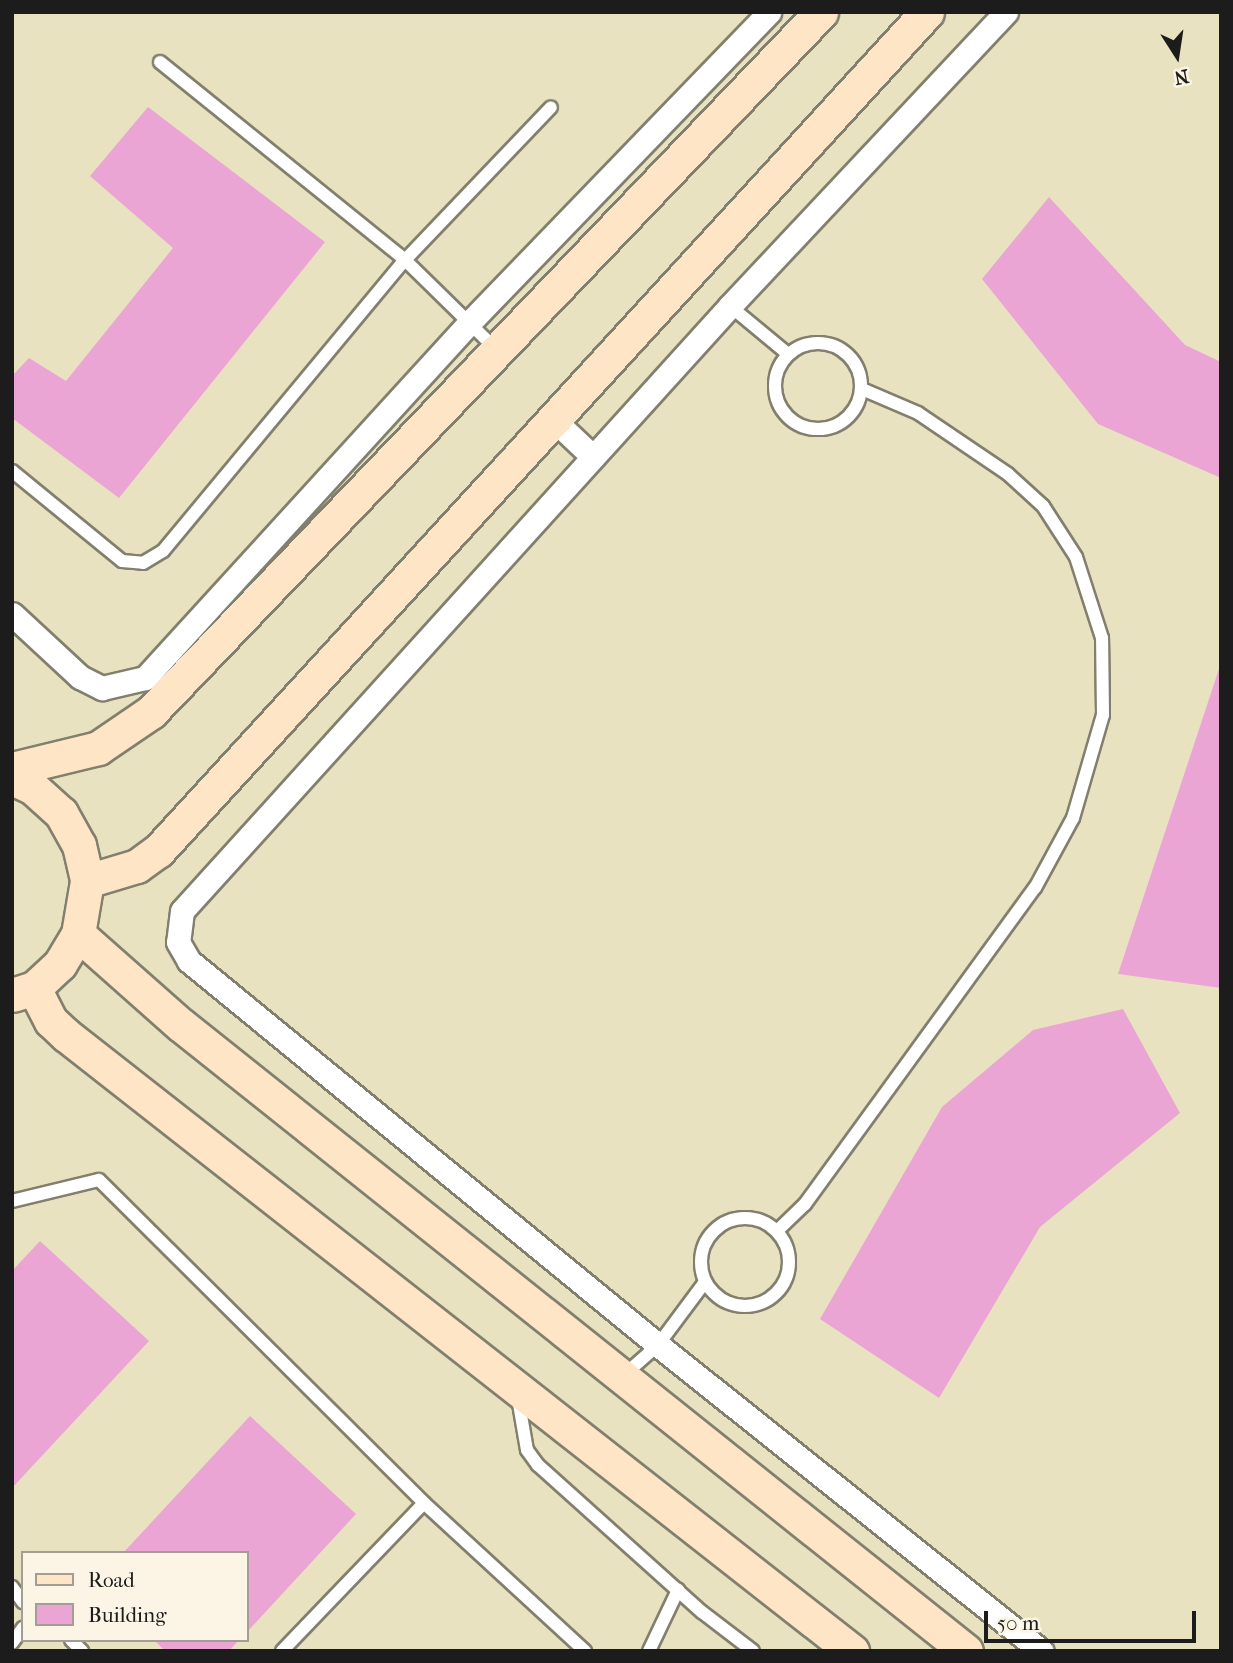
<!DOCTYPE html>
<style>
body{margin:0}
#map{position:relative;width:1233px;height:1663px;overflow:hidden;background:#e9e2c0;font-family:"IM FELL French Canon",serif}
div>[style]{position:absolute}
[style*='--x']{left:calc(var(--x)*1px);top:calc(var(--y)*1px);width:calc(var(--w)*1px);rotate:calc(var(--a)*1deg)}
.building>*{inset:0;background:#eba5d4}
.roads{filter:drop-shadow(2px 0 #827f6e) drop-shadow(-2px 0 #827f6e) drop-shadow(0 2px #827f6e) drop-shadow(0 -2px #827f6e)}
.lane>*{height:12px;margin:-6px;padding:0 6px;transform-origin:6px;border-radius:6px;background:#fff}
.lane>.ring{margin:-6px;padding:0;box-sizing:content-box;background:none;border:12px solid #fff;border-radius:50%}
.street>*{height:23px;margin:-11.5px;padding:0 11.5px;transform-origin:11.5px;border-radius:11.5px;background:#fff}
.secondary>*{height:33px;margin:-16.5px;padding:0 16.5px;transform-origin:16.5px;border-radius:16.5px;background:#fde5c5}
span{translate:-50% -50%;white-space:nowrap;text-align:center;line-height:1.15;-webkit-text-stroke:5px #fcf5e5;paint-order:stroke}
.frame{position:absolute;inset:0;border:14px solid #1c1c1c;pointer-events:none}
.legend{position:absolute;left:21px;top:1551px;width:228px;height:91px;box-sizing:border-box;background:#fcf5e5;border:2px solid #a29e95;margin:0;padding:9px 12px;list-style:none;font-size:21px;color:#1c1c1c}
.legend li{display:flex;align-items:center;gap:14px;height:35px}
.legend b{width:35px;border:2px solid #a29e95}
.north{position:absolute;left:1142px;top:21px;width:70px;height:70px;-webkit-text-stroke:5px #fcf5e5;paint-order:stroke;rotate:168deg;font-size:19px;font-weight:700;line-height:28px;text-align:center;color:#1c1c1c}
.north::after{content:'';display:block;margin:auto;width:24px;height:32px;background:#1c1c1c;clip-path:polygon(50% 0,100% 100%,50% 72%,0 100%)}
.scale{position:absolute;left:984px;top:1611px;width:212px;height:32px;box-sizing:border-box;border:4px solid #1c1c1c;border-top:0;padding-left:9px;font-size:21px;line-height:24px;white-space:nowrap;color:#1c1c1c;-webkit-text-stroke:5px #fcf5e5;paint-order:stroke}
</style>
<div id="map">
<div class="building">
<i style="clip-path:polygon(148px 107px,325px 242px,119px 498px,12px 418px,12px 376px,29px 358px,66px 381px,173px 248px,90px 176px)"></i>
<i style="clip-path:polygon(1049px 197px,1185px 345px,1221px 362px,1221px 478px,1098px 424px,982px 279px)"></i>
<i style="clip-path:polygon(1220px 666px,1221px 988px,1118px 974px)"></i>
<i style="clip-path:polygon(1123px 1009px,1180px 1113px,1040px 1227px,939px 1398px,820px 1319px,942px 1107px,1033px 1030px)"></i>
<i style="clip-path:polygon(40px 1241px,149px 1341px,12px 1488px,12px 1271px)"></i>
<i style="clip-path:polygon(250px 1416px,356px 1514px,247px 1632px,247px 1553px,123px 1553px)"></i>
<i style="clip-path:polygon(154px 1640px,239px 1640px,229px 1651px,165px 1651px)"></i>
</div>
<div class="roads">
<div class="lane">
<i style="--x:160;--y:62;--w:315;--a:38.9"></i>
<i style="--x:405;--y:260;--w:129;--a:44.4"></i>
<i style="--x:730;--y:306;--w:75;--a:39.6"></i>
<i class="ring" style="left:775px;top:343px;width:74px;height:74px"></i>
<i style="--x:12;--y:471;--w:142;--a:39.3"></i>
<i style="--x:122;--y:561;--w:21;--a:5"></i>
<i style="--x:143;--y:563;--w:23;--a:-31"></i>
<i style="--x:163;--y:551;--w:378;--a:-50.3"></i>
<i style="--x:405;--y:260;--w:211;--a:-46.3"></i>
<i style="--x:12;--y:1201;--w:89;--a:-13.6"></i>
<i style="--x:99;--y:1180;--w:458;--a:44.8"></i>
<i style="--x:424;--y:1503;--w:219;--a:42.6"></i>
<i class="ring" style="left:701px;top:1218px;width:76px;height:76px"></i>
<i style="--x:777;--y:1231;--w:39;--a:-44"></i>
<i style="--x:805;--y:1204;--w:391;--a:-54"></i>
<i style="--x:1035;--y:888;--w:80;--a:-61.5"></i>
<i style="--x:1073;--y:818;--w:107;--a:-73.8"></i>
<i style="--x:1103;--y:715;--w:77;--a:-90.7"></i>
<i style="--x:1102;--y:638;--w:85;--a:-107.8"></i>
<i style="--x:1076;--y:557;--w:61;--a:-122.9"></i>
<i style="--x:1043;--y:506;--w:47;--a:-137.6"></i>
<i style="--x:1008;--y:474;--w:109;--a:-145.9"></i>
<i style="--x:918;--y:413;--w:61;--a:-156.8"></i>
<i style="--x:624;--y:1375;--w:45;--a:-41.4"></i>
<i style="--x:658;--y:1345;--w:79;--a:-53.3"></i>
<i style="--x:518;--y:1398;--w:53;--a:80.2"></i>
<i style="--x:527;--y:1450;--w:19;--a:54"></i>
<i style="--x:538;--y:1465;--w:220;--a:41.9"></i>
<i style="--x:702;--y:1612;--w:64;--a:37.4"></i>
<i style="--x:12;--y:1587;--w:19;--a:54"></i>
<i style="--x:71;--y:1640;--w:16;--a:45"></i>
<i style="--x:12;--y:1643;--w:19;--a:-54"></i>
<i style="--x:282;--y:1651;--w:205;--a:-46.2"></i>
<i style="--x:649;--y:1651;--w:68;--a:-64.6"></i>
</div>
<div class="street">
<i style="--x:1006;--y:12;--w:403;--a:133.2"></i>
<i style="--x:730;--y:306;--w:816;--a:132.17"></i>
<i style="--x:182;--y:911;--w:31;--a:97"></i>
<i style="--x:178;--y:942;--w:22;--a:60"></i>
<i style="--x:189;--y:961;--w:606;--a:39.31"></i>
<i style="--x:658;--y:1345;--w:491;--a:38.6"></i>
<i style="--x:553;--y:419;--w:55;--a:43.5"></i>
<i style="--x:12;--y:614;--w:93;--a:42.8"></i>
<i style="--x:80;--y:677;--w:25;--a:27"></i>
<i style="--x:102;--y:688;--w:44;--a:-13.1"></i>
<i style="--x:145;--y:678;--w:483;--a:-47.6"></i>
<i style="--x:471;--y:321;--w:429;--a:-46"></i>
</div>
<div class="secondary">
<i style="--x:12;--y:769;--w:89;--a:-13.7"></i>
<i style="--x:98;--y:748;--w:64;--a:-34.2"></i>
<i style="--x:151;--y:712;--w:969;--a:-46.25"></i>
<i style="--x:12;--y:778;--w:23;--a:25"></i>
<i style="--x:33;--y:788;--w:38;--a:42"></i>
<i style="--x:61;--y:813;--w:37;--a:61"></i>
<i style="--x:79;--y:845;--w:37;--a:77"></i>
<i style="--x:87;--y:881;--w:54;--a:99.6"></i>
<i style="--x:78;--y:934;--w:35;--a:121"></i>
<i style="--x:60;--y:964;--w:35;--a:137"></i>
<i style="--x:34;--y:988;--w:22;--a:162"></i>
<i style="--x:87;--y:881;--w:52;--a:-16.7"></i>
<i style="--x:137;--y:866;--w:26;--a:-36"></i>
<i style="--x:158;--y:851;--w:1138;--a:-47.49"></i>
<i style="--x:78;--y:934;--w:137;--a:41.5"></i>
<i style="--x:181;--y:1025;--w:1004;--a:38.57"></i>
<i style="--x:34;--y:988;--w:37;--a:63"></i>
<i style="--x:51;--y:1021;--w:21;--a:43"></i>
<i style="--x:66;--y:1035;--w:999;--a:38.09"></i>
</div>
</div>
<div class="frame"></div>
<ul class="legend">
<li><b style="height:9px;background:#fde5c5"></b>Road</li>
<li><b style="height:19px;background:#eba5d4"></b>Building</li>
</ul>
<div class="north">N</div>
<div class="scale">50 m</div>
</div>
